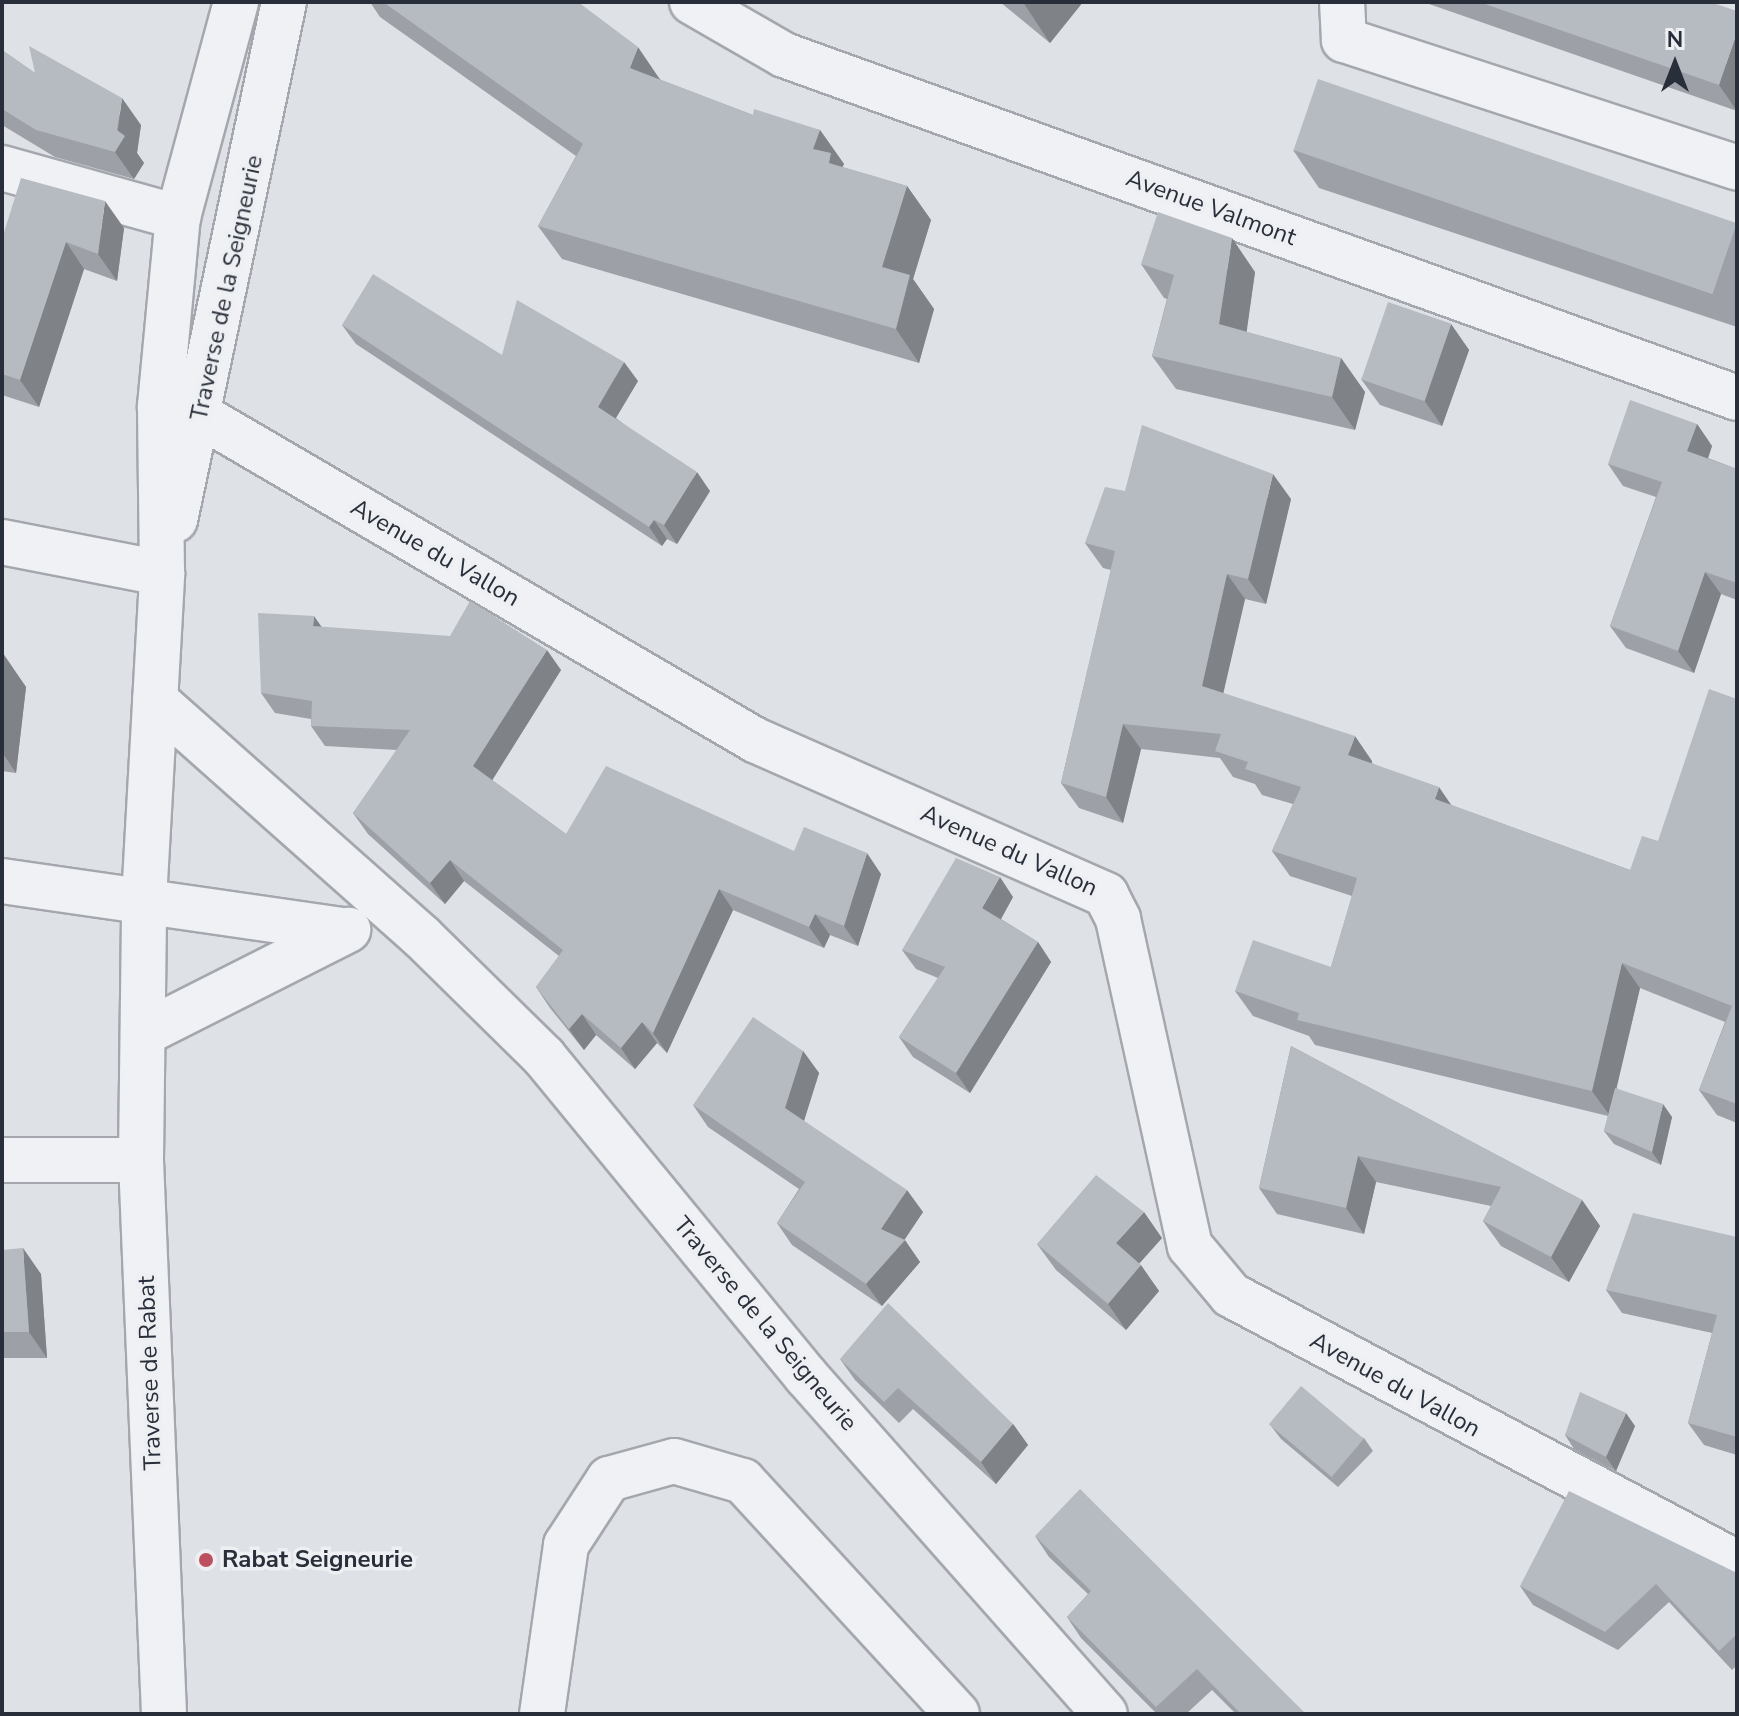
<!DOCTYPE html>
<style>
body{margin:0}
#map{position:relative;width:1739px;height:1716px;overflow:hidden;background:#dee1e5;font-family:"Nunito Sans",sans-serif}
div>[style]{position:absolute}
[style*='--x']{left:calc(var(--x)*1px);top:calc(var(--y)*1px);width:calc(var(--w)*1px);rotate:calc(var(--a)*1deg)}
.roads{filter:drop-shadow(2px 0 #a4a8ae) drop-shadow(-2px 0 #a4a8ae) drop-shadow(0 2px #a4a8ae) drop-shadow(0 -2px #a4a8ae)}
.minor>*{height:44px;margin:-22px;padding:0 22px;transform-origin:22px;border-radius:22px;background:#f0f1f4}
.wall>*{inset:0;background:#9da0a6}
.shaded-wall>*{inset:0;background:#7f8287}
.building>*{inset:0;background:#b6bac1;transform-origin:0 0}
.dots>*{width:22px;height:22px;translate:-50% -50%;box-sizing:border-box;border:4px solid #edeff3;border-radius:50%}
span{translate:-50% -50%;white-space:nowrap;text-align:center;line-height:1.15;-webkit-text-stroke:7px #edeff3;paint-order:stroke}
.street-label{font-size:24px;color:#292f3a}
.poi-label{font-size:24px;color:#292f3a;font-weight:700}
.left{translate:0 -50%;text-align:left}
.frame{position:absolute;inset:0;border:4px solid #292f3a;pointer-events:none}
.north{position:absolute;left:1635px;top:24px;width:80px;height:80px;-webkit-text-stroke:6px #edeff3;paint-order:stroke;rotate:0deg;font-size:22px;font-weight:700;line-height:32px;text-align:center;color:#292f3a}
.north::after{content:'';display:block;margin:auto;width:28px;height:36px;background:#292f3a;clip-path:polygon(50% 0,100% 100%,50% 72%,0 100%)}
</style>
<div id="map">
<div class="roads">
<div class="minor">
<i style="--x:692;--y:2;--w:106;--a:29.9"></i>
<i style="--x:784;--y:55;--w:1013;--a:19.79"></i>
<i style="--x:1342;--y:2;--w:38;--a:87"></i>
<i style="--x:1344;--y:40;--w:413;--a:18"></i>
<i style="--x:2;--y:168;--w:183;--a:15.6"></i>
<i style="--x:160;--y:406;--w:42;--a:13.7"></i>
<i style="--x:201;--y:416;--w:642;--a:30.32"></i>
<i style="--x:755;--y:740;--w:384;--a:23.8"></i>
<i style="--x:1106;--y:895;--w:27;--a:63"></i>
<i style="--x:1118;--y:919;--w:335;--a:77.6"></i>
<i style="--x:1190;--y:1246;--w:64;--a:50.1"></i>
<i style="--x:1231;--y:1295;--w:573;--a:27.91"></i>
<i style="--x:175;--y:520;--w:529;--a:-78.12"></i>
<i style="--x:2;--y:542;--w:163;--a:11"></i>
<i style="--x:155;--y:700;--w:357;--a:41.6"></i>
<i style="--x:422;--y:937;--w:171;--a:44.5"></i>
<i style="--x:544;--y:1057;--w:413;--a:50.6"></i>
<i style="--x:806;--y:1376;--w:451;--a:48.5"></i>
<i style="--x:2;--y:881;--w:342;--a:8.2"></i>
<i style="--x:144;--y:1033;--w:229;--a:-26.8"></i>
<i style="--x:2;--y:1160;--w:139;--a:0"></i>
<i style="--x:164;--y:1714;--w:554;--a:-92.38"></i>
<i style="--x:141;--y:1160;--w:260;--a:-89.3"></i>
<i style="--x:144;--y:900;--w:327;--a:-86.8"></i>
<i style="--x:162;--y:573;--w:167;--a:-90.7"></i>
<i style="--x:160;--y:406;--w:190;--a:-84.6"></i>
<i style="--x:178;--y:217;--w:223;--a:-74.9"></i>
<i style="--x:542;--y:1714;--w:171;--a:-81.9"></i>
<i style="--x:566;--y:1545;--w:79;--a:-56.9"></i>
<i style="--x:609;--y:1479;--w:67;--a:-15.5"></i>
<i style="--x:674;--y:1461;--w:72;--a:16.2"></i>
<i style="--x:743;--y:1481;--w:316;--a:47.4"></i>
</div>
</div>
<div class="wall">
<i style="clip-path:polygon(370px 2px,578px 2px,661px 80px,753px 115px,820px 130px,844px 164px,842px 167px,907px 186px,931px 220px,913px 279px,934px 309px,919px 363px,562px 259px,538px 226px,576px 156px,380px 17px)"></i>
<i style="clip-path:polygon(1000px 2px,1083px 2px,1050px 43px)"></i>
<i style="clip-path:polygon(1428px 2px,1710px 2px,1737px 111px,1429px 4px)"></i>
<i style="clip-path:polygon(2px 50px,35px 73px,141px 125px,137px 153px,144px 163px,134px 179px,55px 157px,2px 125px)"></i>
<i style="clip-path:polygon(1293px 150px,1737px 224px,1737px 327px,1319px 188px)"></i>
<i style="clip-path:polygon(124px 228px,117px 281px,84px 269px,39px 407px,2px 395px,2px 239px)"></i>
<i style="clip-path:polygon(1141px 264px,1255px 272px,1246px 332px,1341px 358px,1365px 392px,1355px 430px,1176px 389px,1152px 356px,1167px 299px,1164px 298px)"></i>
<i style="clip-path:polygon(1451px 324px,1469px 350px,1442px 426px,1380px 405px,1361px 379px)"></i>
<i style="clip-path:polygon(342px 325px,638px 381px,616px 418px,710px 491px,677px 544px,667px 539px,662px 546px,356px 344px)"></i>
<i style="clip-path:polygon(1697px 424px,1712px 446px,1708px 458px,1737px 469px,1737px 600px,1721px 594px,1694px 673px,1626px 648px,1610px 626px,1656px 497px,1623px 486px,1608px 464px)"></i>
<i style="clip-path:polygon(1125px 491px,1291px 499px,1266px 604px,1245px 599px,1223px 693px,1372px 761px,1372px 763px,1451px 805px,1630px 870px,1658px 841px,1737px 699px,1737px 1123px,1717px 1115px,1699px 1090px,1725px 1022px,1640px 988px,1616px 1088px,1672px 1117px,1661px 1165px,1614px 1144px,1604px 1131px,1608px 1116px,1315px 1045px,1309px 1036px,1253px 1016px,1235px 991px,1331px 967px,1352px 896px,1290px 876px,1272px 851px,1293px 804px,1262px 795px,1255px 784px,1233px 777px,1220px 758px,1141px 749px,1123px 823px,1079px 808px,1061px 783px,1111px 570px,1103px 568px,1085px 543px)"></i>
<i style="clip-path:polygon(321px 627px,561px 670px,492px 780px,566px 834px,794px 851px,881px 874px,858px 946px,830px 935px,824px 948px,733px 910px,667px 1053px,657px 1043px,635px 1069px,596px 1035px,584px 1050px,550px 1008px,536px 987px,559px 956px,464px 881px,445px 904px,368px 834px,353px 813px,397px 750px,325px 746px,311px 726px,311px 719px,275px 713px,261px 693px)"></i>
<i style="clip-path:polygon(2px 652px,26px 687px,16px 773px,2px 771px)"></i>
<i style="clip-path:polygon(1013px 897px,1001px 919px,1038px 942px,1051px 962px,970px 1093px,913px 1057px,899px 1037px,938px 978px,916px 969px,902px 950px)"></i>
<i style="clip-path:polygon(1291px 1046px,1582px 1200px,1600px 1226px,1569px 1282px,1501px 1246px,1483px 1221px,1491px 1206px,1376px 1182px,1364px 1234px,1277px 1214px,1259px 1188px)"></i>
<i style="clip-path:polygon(803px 1051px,819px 1073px,804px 1121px,923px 1212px,904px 1240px,920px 1262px,882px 1306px,792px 1245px,777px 1223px,799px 1189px,708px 1127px,693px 1105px)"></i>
<i style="clip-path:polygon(1737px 1237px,1737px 1455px,1704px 1445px,1688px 1423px,1712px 1333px,1622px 1313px,1606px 1290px)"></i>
<i style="clip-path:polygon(1162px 1238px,1139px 1264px,1159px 1291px,1126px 1330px,1056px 1270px,1037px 1244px)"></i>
<i style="clip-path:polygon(2px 1250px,41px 1274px,47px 1358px,2px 1358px)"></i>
<i style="clip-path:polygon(840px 1359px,1013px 1424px,1028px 1445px,996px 1484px,913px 1409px,899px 1423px,855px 1380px)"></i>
<i style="clip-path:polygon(1271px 1426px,1364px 1438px,1373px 1451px,1338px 1487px,1281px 1439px)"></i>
<i style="clip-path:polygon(1635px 1426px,1616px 1471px,1574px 1449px,1565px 1435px)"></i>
<i style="clip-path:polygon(1035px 1536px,1306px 1714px,1236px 1714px,1212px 1690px,1186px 1714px,1157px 1714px,1081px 1638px,1067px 1617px,1088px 1594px,1049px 1557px)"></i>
<i style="clip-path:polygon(1737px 1573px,1737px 1665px,1732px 1670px,1669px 1602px,1618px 1650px,1533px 1605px,1520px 1586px)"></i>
</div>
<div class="shaded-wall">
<i style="clip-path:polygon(1023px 2px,1083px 2px,1050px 43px)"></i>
<i style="clip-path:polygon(1737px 32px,1737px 111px,1719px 85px)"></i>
<i style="clip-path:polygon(638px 47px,661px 81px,630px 68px)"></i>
<i style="clip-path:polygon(122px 98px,141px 125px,137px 153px,144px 163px,134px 179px,115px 152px)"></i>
<i style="clip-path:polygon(820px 130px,844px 164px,842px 168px,855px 187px,813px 149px)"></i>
<i style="clip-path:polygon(907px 186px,931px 220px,913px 279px,934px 309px,919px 363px,896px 329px,882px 267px)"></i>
<i style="clip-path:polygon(105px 201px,124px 228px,117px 281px,98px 254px)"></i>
<i style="clip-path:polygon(1232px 238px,1255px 272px,1243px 358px,1219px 324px)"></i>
<i style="clip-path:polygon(66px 242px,84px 269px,39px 407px,20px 380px)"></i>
<i style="clip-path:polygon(1451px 324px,1469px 350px,1442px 426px,1424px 400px)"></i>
<i style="clip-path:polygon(1341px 358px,1365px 392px,1355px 430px,1332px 397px)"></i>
<i style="clip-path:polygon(624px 362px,638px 381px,611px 426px,598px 407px)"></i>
<i style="clip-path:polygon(1697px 424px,1712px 446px,1703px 473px,1687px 451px)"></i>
<i style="clip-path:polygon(697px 472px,710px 491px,677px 544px,664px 525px)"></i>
<i style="clip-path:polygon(1273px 474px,1291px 499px,1266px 604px,1248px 579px)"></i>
<i style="clip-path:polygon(654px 520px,667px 539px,662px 546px,649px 527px)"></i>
<i style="clip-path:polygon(1705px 572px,1721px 594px,1694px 673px,1678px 651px)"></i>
<i style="clip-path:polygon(1227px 574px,1245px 599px,1219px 712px,1202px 686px)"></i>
<i style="clip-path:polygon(314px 616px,328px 636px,313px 626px)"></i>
<i style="clip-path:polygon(547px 650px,561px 670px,488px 787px,473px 766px)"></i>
<i style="clip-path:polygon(2px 652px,26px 687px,16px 773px,2px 752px)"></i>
<i style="clip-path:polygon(1123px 724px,1141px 749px,1123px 823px,1106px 797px)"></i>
<i style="clip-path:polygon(1355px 736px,1372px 761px,1366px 780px,1348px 755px)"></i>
<i style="clip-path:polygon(1439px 787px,1456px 812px,1435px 799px)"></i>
<i style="clip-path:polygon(867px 853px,881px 874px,858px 946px,844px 926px)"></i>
<i style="clip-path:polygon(450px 860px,464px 881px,445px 904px,430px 883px)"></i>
<i style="clip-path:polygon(1000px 877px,1013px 897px,996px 928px,982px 908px)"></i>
<i style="clip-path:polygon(719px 889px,733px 910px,667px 1053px,653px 1033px)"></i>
<i style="clip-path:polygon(815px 914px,830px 935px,824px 948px,809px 927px)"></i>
<i style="clip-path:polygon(1038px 942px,1051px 962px,970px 1093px,956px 1073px)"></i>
<i style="clip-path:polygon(1622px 963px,1640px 988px,1610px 1116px,1592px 1091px)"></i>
<i style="clip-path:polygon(582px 1014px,596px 1035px,584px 1050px,569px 1029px)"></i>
<i style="clip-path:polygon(642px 1022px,657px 1043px,635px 1069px,621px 1048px)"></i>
<i style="clip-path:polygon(803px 1051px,819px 1073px,801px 1130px,785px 1108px)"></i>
<i style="clip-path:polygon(1663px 1104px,1672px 1117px,1661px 1165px,1652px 1152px)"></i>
<i style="clip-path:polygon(1358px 1156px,1376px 1182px,1364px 1234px,1346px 1208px)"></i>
<i style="clip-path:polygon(907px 1190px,923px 1212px,899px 1248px,905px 1240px,920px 1262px,882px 1306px,866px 1284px,881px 1229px)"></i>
<i style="clip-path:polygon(1582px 1200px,1600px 1226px,1569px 1282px,1551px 1257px)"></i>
<i style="clip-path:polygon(1144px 1212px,1162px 1238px,1134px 1269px,1116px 1243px)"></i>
<i style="clip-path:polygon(23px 1248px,41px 1274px,47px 1358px,29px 1332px)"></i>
<i style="clip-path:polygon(1141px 1265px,1159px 1291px,1126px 1330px,1108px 1304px)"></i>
<i style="clip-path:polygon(1626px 1413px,1635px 1426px,1616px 1471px,1606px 1457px)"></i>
<i style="clip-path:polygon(1013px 1424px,1028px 1445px,996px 1484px,981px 1462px)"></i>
</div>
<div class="building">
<i style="clip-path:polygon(383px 2px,578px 2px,638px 47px,630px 68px,753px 115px,754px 109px,820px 130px,813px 149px,831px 153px,829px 163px,907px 186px,882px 267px,910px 275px,896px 329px,538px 226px,583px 144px)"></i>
<i style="clip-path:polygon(1479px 2px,1710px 2px,1737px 11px,1737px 32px,1719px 85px)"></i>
<i style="clip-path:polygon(29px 46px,122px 98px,117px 130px,125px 136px,115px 152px,36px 130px,2px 109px,2px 50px,35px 73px)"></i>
<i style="left:1318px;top:79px;width:443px;height:75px;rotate:19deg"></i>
<i style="clip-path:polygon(21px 178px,105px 201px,98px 254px,66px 242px,20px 380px,2px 374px,2px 239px)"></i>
<i style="clip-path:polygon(1158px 212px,1232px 238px,1219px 324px,1341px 358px,1332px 397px,1152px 356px,1174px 275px,1141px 264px)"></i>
<i style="clip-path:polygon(373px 274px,502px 355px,517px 300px,624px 362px,598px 407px,697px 472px,664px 525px,654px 520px,649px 527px,342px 325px)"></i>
<i style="left:1388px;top:302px;width:67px;height:82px;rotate:19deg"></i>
<i style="clip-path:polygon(1630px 400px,1697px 424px,1687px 451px,1737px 469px,1737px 583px,1705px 572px,1678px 651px,1610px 626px,1662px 482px,1608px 464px)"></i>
<i style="clip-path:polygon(1142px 425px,1273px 474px,1248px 579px,1227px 574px,1202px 686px,1355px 736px,1348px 755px,1439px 787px,1435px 799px,1630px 870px,1642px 836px,1658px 841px,1709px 689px,1737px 699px,1737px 1104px,1699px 1090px,1732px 1006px,1622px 963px,1592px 1091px,1297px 1020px,1299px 1013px,1235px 991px,1253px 940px,1331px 967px,1357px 878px,1272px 851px,1301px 787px,1245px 769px,1248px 762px,1215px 751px,1221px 734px,1123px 724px,1106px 797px,1061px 783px,1115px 551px,1085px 543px,1105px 487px,1125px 491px)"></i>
<i style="clip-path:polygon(470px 601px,547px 650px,473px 766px,566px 834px,606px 766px,794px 851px,804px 827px,867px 853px,844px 926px,815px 914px,809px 927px,719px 889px,653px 1033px,642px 1022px,621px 1048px,582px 1014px,569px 1029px,536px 987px,563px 950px,450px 860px,430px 883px,353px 813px,410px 730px,311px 726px,312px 701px,261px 693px,258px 613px,314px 616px,313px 626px,450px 636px)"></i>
<i style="clip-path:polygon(956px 858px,1000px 877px,982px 908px,1038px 942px,956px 1073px,899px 1037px,945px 967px,902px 950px)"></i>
<i style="clip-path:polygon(753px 1017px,803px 1051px,785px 1108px,907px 1190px,881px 1229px,905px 1240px,866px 1284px,777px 1223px,805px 1182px,693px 1105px)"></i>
<i style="clip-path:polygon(1291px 1046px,1582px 1200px,1551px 1257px,1483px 1221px,1501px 1187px,1358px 1156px,1346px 1208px,1259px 1188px)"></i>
<i style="clip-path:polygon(1615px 1088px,1663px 1104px,1652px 1152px,1604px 1131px)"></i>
<i style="clip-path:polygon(1096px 1175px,1144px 1212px,1116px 1243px,1141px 1265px,1108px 1304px,1037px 1244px)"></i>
<i style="clip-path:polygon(1633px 1213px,1737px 1237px,1737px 1437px,1688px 1423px,1717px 1315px,1606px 1290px)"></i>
<i style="clip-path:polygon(23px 1248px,29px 1332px,2px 1332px,2px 1250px)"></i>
<i style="clip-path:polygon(888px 1303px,1013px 1424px,981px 1462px,898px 1388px,884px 1402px,840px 1359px)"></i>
<i style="left:1301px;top:1386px;width:82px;height:50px;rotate:40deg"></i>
<i style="clip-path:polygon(1580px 1392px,1626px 1413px,1606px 1457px,1565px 1435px)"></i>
<i style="clip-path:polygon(1080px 1489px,1306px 1714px,1241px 1714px,1197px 1669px,1156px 1707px,1067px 1617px,1091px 1591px,1035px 1536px)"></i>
<i style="clip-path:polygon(1569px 1491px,1737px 1573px,1737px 1634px,1719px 1651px,1656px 1584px,1605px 1632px,1520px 1586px)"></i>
</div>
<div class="dots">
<i style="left:206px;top:1560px;background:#bd505f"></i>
</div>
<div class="street-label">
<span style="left:1211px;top:208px;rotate:20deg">Avenue Valmont</span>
<span style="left:227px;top:288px;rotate:-78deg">Traverse de la Seigneurie</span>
<span style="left:435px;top:553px;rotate:30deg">Avenue du Vallon</span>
<span style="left:1009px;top:851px;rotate:24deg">Avenue du Vallon</span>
<span style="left:765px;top:1324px;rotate:50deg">Traverse de la Seigneurie</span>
<span style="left:150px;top:1373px;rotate:-92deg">Traverse de Rabat</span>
<span style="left:1395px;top:1385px;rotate:29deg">Avenue du Vallon</span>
</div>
<div class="poi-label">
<span class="left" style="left:222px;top:1560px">Rabat Seigneurie</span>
</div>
<div class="frame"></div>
<div class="north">N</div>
</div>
